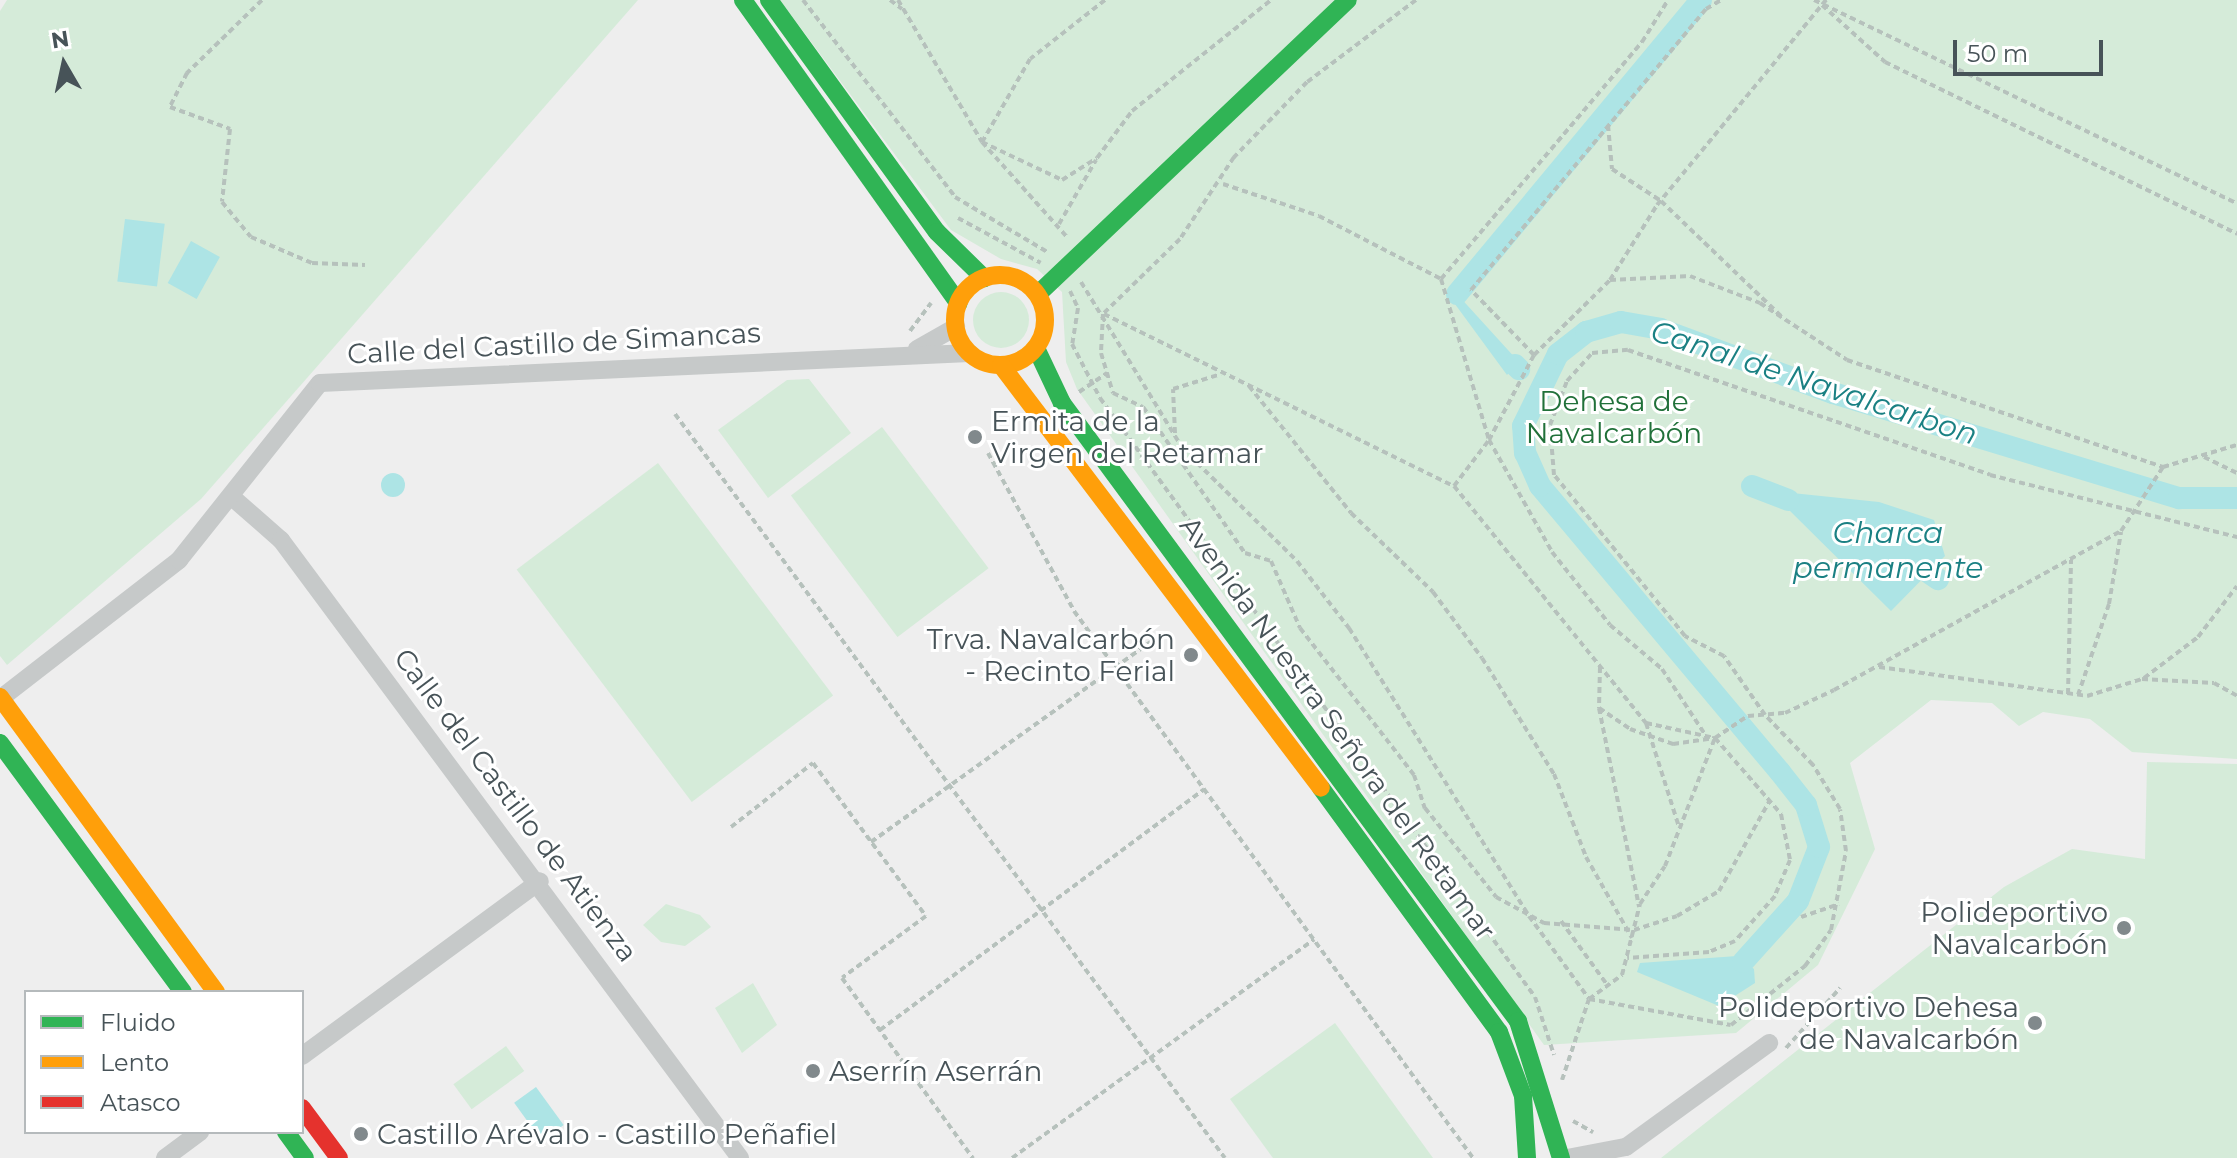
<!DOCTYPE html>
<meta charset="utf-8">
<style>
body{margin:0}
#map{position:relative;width:2237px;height:1158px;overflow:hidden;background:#eee;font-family:Montserrat,sans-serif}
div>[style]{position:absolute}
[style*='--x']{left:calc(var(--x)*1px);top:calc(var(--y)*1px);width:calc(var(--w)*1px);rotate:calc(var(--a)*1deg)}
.green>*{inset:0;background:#d5ebd9;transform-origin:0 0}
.round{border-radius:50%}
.water>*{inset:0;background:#ade4e5;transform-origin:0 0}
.canal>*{height:22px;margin:-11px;padding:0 11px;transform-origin:11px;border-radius:11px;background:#ade4e5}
.path>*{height:4px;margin-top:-2px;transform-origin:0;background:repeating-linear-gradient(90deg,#b6c1bc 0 6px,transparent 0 10px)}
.street>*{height:18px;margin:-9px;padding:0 9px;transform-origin:9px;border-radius:9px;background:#c6c9c9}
.fast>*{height:18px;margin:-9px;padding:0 9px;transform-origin:9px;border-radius:9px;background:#30b455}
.slow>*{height:18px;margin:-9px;padding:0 9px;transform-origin:9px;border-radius:9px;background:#ff9f0a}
.slow>.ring{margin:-9px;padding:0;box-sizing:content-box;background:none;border:18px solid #ff9f0a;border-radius:50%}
.jam>*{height:18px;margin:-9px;padding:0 9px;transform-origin:9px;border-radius:9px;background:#e5322d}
.dots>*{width:22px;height:22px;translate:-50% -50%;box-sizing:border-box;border:4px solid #fff;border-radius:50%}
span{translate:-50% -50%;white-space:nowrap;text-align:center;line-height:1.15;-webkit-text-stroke:6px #fff;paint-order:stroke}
.street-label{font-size:28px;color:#475358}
.park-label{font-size:28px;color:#21713a}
.poi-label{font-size:28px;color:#475358}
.left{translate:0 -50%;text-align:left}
.right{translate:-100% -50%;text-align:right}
.water-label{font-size:30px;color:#1a8083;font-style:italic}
.legend{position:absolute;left:24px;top:990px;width:280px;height:144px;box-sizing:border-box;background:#fff;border:2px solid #b5babc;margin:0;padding:10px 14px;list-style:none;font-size:24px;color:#475358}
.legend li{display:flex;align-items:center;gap:16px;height:40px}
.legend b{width:40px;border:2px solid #b5babc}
.north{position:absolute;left:24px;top:24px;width:80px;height:80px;-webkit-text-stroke:6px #fff;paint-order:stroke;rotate:351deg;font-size:22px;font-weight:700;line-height:32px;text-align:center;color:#475358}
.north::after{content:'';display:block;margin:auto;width:28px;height:36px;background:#475358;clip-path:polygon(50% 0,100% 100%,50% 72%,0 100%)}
.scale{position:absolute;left:1953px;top:40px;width:150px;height:36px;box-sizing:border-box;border:4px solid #475358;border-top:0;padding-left:10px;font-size:24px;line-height:28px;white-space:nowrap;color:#475358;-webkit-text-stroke:6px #fff;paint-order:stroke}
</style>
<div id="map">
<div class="green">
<i style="clip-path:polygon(7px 0,638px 0,201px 499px,7px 665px,0 656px,0 11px)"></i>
<i style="clip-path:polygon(780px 0,2237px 0,2237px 759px,2132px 752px,2090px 719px,2043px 712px,2019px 726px,1992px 703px,1931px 700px,1850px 763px,1875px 849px,1818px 965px,1736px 1033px,1544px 1045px,1077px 389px,1066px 362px,1062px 292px,1037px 269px,1001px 259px,951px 230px)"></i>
<i class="round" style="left:973px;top:292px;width:56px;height:56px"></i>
<i style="clip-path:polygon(809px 379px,851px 433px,768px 498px,718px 430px,787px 380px)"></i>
<i style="left:882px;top:427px;width:177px;height:114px;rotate:53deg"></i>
<i style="left:658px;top:463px;width:291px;height:177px;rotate:53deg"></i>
<i style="clip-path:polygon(2147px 762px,2237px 764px,2237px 1158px,1661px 1158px,2004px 887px,2072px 849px,2145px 859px)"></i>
<i style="clip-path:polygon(666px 904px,700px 915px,711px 927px,685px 946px,661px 942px,643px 925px)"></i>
<i style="clip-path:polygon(753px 983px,777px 1025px,742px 1053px,715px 1008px)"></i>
<i style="clip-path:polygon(1335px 1023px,1433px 1158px,1273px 1158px,1230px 1099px)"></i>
<i style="left:506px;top:1046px;width:31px;height:65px;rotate:54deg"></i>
</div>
<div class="water">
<i style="left:125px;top:219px;width:40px;height:63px;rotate:7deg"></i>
<i style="left:191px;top:241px;width:33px;height:48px;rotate:29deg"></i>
<i style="clip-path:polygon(1457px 294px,1518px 361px,1507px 375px,1452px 300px)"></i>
<i class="round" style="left:381px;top:473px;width:24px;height:24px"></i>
<i style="clip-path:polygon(1792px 493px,1879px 502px,1934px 520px,1945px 556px,1891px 611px,1785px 506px)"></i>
<i style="clip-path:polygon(1737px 956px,1754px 969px,1755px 983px,1719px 1006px,1637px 972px,1640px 963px)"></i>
<i style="left:536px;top:1087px;width:47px;height:27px;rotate:54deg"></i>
</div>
<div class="canal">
<i style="--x:1457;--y:294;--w:382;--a:-50.3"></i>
<i style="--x:1515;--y:365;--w:6;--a:45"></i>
<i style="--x:1752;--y:486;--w:39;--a:21"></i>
<i style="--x:1929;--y:573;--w:11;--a:34"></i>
<i style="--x:1743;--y:962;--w:82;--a:-48"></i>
<i style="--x:1798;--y:901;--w:58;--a:-68.7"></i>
<i style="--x:1819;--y:847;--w:44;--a:-107.2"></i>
<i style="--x:1806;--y:805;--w:42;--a:-128.2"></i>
<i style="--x:1780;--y:772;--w:373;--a:-130"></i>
<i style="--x:1540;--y:486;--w:36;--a:-114"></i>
<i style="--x:1525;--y:453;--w:27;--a:-94"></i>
<i style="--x:1523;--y:426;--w:80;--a:-64.1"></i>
<i style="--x:1558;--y:354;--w:36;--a:-38"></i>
<i style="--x:1586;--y:332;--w:36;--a:-16"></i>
<i style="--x:1621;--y:322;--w:40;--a:10"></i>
<i style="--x:1660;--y:329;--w:184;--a:20.3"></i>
<i style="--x:1833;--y:393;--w:362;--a:16.9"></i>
<i style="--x:2179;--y:498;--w:58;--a:0"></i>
</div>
<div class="path">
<i style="--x:262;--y:0;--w:105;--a:135.8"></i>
<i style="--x:187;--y:73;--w:38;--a:117"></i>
<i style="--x:170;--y:107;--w:64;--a:20.1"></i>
<i style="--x:230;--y:129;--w:73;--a:96.3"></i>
<i style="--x:222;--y:202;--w:45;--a:50.4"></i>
<i style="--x:251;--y:237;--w:66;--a:23.1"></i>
<i style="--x:312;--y:263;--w:53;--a:2.2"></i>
<i style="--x:803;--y:0;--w:249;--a:52.3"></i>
<i style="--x:955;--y:197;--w:109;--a:30.8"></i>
<i style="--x:890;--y:0;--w:15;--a:37"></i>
<i style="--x:898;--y:0;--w:165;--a:59.4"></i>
<i style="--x:982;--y:142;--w:127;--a:48.2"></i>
<i style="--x:1105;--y:0;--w:95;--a:141.8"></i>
<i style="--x:1030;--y:59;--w:96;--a:120"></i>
<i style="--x:982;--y:142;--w:89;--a:25.4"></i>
<i style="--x:1062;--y:180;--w:41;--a:-32.2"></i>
<i style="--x:1097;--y:158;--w:59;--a:-53.3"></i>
<i style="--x:1132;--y:111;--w:178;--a:-38.6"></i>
<i style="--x:1416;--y:0;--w:136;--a:143"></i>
<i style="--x:1307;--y:82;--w:105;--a:134.2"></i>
<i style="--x:1234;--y:157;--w:98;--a:123.4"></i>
<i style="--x:1180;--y:239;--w:107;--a:135.8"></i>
<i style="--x:1103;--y:314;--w:39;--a:93"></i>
<i style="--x:1101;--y:353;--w:42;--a:73.3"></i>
<i style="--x:1113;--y:393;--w:33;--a:25"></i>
<i style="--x:1143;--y:407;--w:178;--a:55.1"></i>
<i style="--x:1245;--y:553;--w:27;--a:17"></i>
<i style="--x:1271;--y:561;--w:73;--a:66.6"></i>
<i style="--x:1300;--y:628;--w:186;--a:52.2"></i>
<i style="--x:1414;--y:775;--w:35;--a:72"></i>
<i style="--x:1425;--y:808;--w:114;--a:51.4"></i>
<i style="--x:1496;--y:897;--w:55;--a:28.4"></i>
<i style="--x:1544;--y:923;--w:90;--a:4.4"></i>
<i style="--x:1634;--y:930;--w:45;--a:-18"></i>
<i style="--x:1677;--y:916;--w:49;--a:-30.8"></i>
<i style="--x:1719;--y:891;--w:104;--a:-60.7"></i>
<i style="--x:1814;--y:0;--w:470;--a:25.7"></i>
<i style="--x:1822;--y:5;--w:85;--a:42.1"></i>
<i style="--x:1885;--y:62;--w:392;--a:26"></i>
<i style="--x:1608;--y:125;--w:44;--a:84.8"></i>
<i style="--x:1612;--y:169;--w:59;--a:33.1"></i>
<i style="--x:1661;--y:201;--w:168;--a:43.8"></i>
<i style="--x:1223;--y:184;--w:101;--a:18.4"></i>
<i style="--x:1319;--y:216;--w:137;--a:27.3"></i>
<i style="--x:1441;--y:279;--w:168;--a:73.4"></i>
<i style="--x:1489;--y:440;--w:129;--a:60.6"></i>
<i style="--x:1552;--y:552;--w:93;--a:51.5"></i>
<i style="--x:1610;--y:625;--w:68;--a:40.2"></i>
<i style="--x:1662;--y:669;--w:80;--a:56.7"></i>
<i style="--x:958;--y:218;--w:94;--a:28.5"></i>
<i style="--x:1059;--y:224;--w:74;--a:-60"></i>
<i style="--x:1441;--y:279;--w:311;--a:-49.7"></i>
<i style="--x:1642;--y:42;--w:49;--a:-58.2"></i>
<i style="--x:1610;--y:280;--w:80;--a:-2.9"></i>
<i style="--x:1690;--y:276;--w:75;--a:21.1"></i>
<i style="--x:1760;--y:303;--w:104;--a:33.2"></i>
<i style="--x:1847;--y:360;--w:334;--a:18.7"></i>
<i style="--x:2163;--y:467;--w:77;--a:-16.6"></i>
<i style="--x:1081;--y:282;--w:196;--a:58.6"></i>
<i style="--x:1183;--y:449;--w:160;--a:44.5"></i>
<i style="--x:1297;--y:561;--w:85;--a:52.2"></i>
<i style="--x:1349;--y:628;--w:340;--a:58"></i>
<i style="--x:1529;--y:916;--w:102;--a:54.1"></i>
<i style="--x:1589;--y:999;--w:144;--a:10.4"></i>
<i style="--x:1731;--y:1025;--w:95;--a:-38.6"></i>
<i style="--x:1805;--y:966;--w:44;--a:-54.2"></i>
<i style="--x:1831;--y:930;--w:80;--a:-79.2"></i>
<i style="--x:1846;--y:851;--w:42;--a:-98.1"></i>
<i style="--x:1840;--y:809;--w:52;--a:-121.5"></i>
<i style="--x:1813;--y:765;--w:69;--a:-133.8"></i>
<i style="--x:1765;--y:715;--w:72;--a:-124.8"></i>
<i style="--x:1724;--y:656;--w:44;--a:-152.9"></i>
<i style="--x:1685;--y:636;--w:208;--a:-129.1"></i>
<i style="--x:1554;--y:475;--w:50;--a:-94.6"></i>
<i style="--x:1550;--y:425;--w:47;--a:-68.9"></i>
<i style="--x:1567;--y:381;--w:38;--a:-48"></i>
<i style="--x:1592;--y:353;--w:36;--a:-5"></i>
<i style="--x:1628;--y:350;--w:383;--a:19"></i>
<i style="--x:1990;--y:475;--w:255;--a:14.1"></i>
<i style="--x:1070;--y:291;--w:19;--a:65"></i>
<i style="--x:1078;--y:308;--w:36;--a:99"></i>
<i style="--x:1072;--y:344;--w:61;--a:62.6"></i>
<i style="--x:1100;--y:398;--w:740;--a:54.01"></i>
<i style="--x:1535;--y:997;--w:61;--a:71.9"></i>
<i style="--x:1104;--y:314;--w:390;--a:26.2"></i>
<i style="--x:1454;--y:486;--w:58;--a:-52.7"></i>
<i style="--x:1489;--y:440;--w:96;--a:-62.1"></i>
<i style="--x:1534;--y:355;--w:107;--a:-44.6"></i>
<i style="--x:1610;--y:280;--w:89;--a:-57.9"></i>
<i style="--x:1657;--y:205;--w:266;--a:-50.5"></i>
<i style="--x:910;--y:331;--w:35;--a:-53"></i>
<i style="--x:1534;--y:355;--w:91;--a:-134.1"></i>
<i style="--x:1471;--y:290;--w:366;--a:-50.1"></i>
<i style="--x:1706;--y:9;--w:17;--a:-31"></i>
<i style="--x:1249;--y:386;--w:163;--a:51.2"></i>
<i style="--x:1351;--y:513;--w:114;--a:43.9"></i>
<i style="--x:1433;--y:592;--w:82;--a:53.4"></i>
<i style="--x:1482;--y:658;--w:137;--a:58.2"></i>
<i style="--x:1554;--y:774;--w:89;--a:68.9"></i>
<i style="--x:1586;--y:857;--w:93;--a:60.4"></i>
<i style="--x:1079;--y:392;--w:34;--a:-34"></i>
<i style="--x:675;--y:414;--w:925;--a:53.53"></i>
<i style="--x:1175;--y:433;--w:44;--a:-92.6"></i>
<i style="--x:1173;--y:389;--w:50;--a:-17.4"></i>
<i style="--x:988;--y:453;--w:180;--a:61.4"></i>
<i style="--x:1074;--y:611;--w:677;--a:53.89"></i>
<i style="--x:2204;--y:457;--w:37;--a:26"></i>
<i style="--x:1454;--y:486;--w:305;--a:51"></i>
<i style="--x:1646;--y:723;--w:71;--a:12.3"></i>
<i style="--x:1715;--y:738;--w:101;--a:49"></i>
<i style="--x:1781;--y:814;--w:47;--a:78.9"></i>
<i style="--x:1790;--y:860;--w:39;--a:113"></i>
<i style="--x:1775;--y:896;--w:60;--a:131.6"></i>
<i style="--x:1735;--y:941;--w:28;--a:157"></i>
<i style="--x:1709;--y:952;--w:82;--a:175.8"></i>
<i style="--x:1600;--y:667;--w:41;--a:91.4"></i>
<i style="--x:1599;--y:708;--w:37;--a:34"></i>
<i style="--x:1630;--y:729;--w:46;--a:19.2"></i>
<i style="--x:1673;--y:744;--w:42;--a:-8.1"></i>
<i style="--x:1715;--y:738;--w:40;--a:-34"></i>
<i style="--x:1748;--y:716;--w:37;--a:-5"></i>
<i style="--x:1785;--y:713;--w:54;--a:-25.1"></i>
<i style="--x:1834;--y:690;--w:328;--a:-29"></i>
<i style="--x:2121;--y:531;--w:77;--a:-56.7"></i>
<i style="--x:1879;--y:667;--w:210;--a:7.9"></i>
<i style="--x:2087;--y:696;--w:58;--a:-17.2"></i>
<i style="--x:2142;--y:679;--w:72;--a:3.2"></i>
<i style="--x:2214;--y:683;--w:26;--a:29"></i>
<i style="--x:2144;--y:678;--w:68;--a:-37.2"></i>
<i style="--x:2198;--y:637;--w:64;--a:-52.6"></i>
<i style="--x:2068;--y:694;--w:134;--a:-88.7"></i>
<i style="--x:2078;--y:695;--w:96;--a:-71.2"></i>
<i style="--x:2109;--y:604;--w:73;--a:-80.5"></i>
<i style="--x:1599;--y:708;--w:203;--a:78.6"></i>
<i style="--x:1646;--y:723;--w:109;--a:72.4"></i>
<i style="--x:731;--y:827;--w:104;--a:-38"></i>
<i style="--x:813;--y:763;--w:190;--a:53.6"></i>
<i style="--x:926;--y:916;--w:104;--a:143.6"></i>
<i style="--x:842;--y:978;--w:223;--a:54"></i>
<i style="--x:871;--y:842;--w:352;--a:-35.6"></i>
<i style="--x:1801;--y:917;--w:40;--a:-18.9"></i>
<i style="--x:1561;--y:921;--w:80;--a:54.1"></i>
<i style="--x:880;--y:1030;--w:404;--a:-36.6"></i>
<i style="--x:1786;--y:1048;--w:81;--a:-48"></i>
<i style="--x:1562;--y:1080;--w:85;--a:-71.6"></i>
<i style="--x:1589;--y:999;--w:41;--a:-36"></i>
<i style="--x:1622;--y:975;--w:73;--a:-75.8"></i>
<i style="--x:1640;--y:904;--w:45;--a:-56.7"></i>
<i style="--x:1665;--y:866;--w:137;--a:-68.7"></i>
<i style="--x:1573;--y:1121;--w:23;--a:29"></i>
<i style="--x:1012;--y:1158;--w:373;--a:-35.9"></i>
</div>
<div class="street">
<i style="--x:917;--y:349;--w:45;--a:-29.4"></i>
<i style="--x:233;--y:498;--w:64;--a:41.2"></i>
<i style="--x:281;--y:540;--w:770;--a:53.4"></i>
<i style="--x:0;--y:699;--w:227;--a:-37.8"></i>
<i style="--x:179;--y:560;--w:226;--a:-51.5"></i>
<i style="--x:320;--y:383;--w:650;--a:-2.65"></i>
<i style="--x:302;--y:1056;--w:295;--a:-36.3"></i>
<i style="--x:165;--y:1158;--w:44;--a:-36.6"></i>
<i style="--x:1567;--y:1158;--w:60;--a:-10.6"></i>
<i style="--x:1626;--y:1147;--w:177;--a:-36"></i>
</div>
<div class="fast">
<i style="--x:743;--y:0;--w:372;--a:54.6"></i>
<i style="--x:769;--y:0;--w:286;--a:54.1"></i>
<i style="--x:937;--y:232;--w:66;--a:44.4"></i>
<i style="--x:1038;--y:294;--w:427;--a:-43.5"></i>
<i style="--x:1036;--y:348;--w:61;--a:64.7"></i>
<i style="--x:1062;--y:403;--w:768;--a:53.58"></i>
<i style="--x:1518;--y:1021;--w:144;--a:72.6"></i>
<i style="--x:0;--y:743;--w:309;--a:53.7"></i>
<i style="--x:1321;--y:788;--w:302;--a:53.9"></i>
<i style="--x:1499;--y:1032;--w:68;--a:69.4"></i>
<i style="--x:1523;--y:1096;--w:62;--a:86.3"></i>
<i style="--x:286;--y:1132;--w:32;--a:54"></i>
</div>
<div class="slow">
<i class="ring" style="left:955px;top:275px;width:72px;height:72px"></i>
<i style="--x:1001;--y:365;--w:530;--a:52.89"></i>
<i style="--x:0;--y:697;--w:366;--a:53.8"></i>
</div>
<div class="jam">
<i style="--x:302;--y:1108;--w:62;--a:53.5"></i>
</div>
<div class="dots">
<i style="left:975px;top:437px;background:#81898c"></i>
<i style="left:1191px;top:655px;background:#81898c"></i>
<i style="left:2124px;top:928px;background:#81898c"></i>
<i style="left:2035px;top:1023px;background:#81898c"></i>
<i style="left:813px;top:1071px;background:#81898c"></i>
<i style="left:361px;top:1134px;background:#81898c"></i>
</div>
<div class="street-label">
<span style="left:554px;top:343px;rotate:-3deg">Calle del Castillo de Simancas</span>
<span style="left:1338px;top:728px;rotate:54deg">Avenida Nuestra Señora del Retamar</span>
<span style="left:516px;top:805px;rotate:53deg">Calle del Castillo de Atienza</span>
</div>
<div class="park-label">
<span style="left:1614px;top:417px">Dehesa de<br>Navalcarbón</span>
</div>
<div class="poi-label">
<span class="left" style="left:991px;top:437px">Ermita de la<br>Virgen del Retamar</span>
<span class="right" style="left:1175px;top:655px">Trva. Navalcarbón<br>- Recinto Ferial</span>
<span class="right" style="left:2108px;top:928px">Polideportivo<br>Navalcarbón</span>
<span class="right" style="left:2019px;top:1023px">Polideportivo Dehesa<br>de Navalcarbón</span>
<span class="left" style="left:829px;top:1071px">Aserrín Aserrán</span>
<span class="left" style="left:377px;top:1134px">Castillo Arévalo - Castillo Peñafiel</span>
</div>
<div class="water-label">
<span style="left:1814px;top:383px;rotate:18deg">Canal de Navalcarbon</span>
<span style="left:1888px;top:550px">Charca<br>permanente</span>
</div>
<ul class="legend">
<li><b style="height:10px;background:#30b455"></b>Fluido</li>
<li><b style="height:10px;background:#ff9f0a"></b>Lento</li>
<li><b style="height:10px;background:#e5322d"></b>Atasco</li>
</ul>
<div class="north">N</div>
<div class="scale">50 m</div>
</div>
